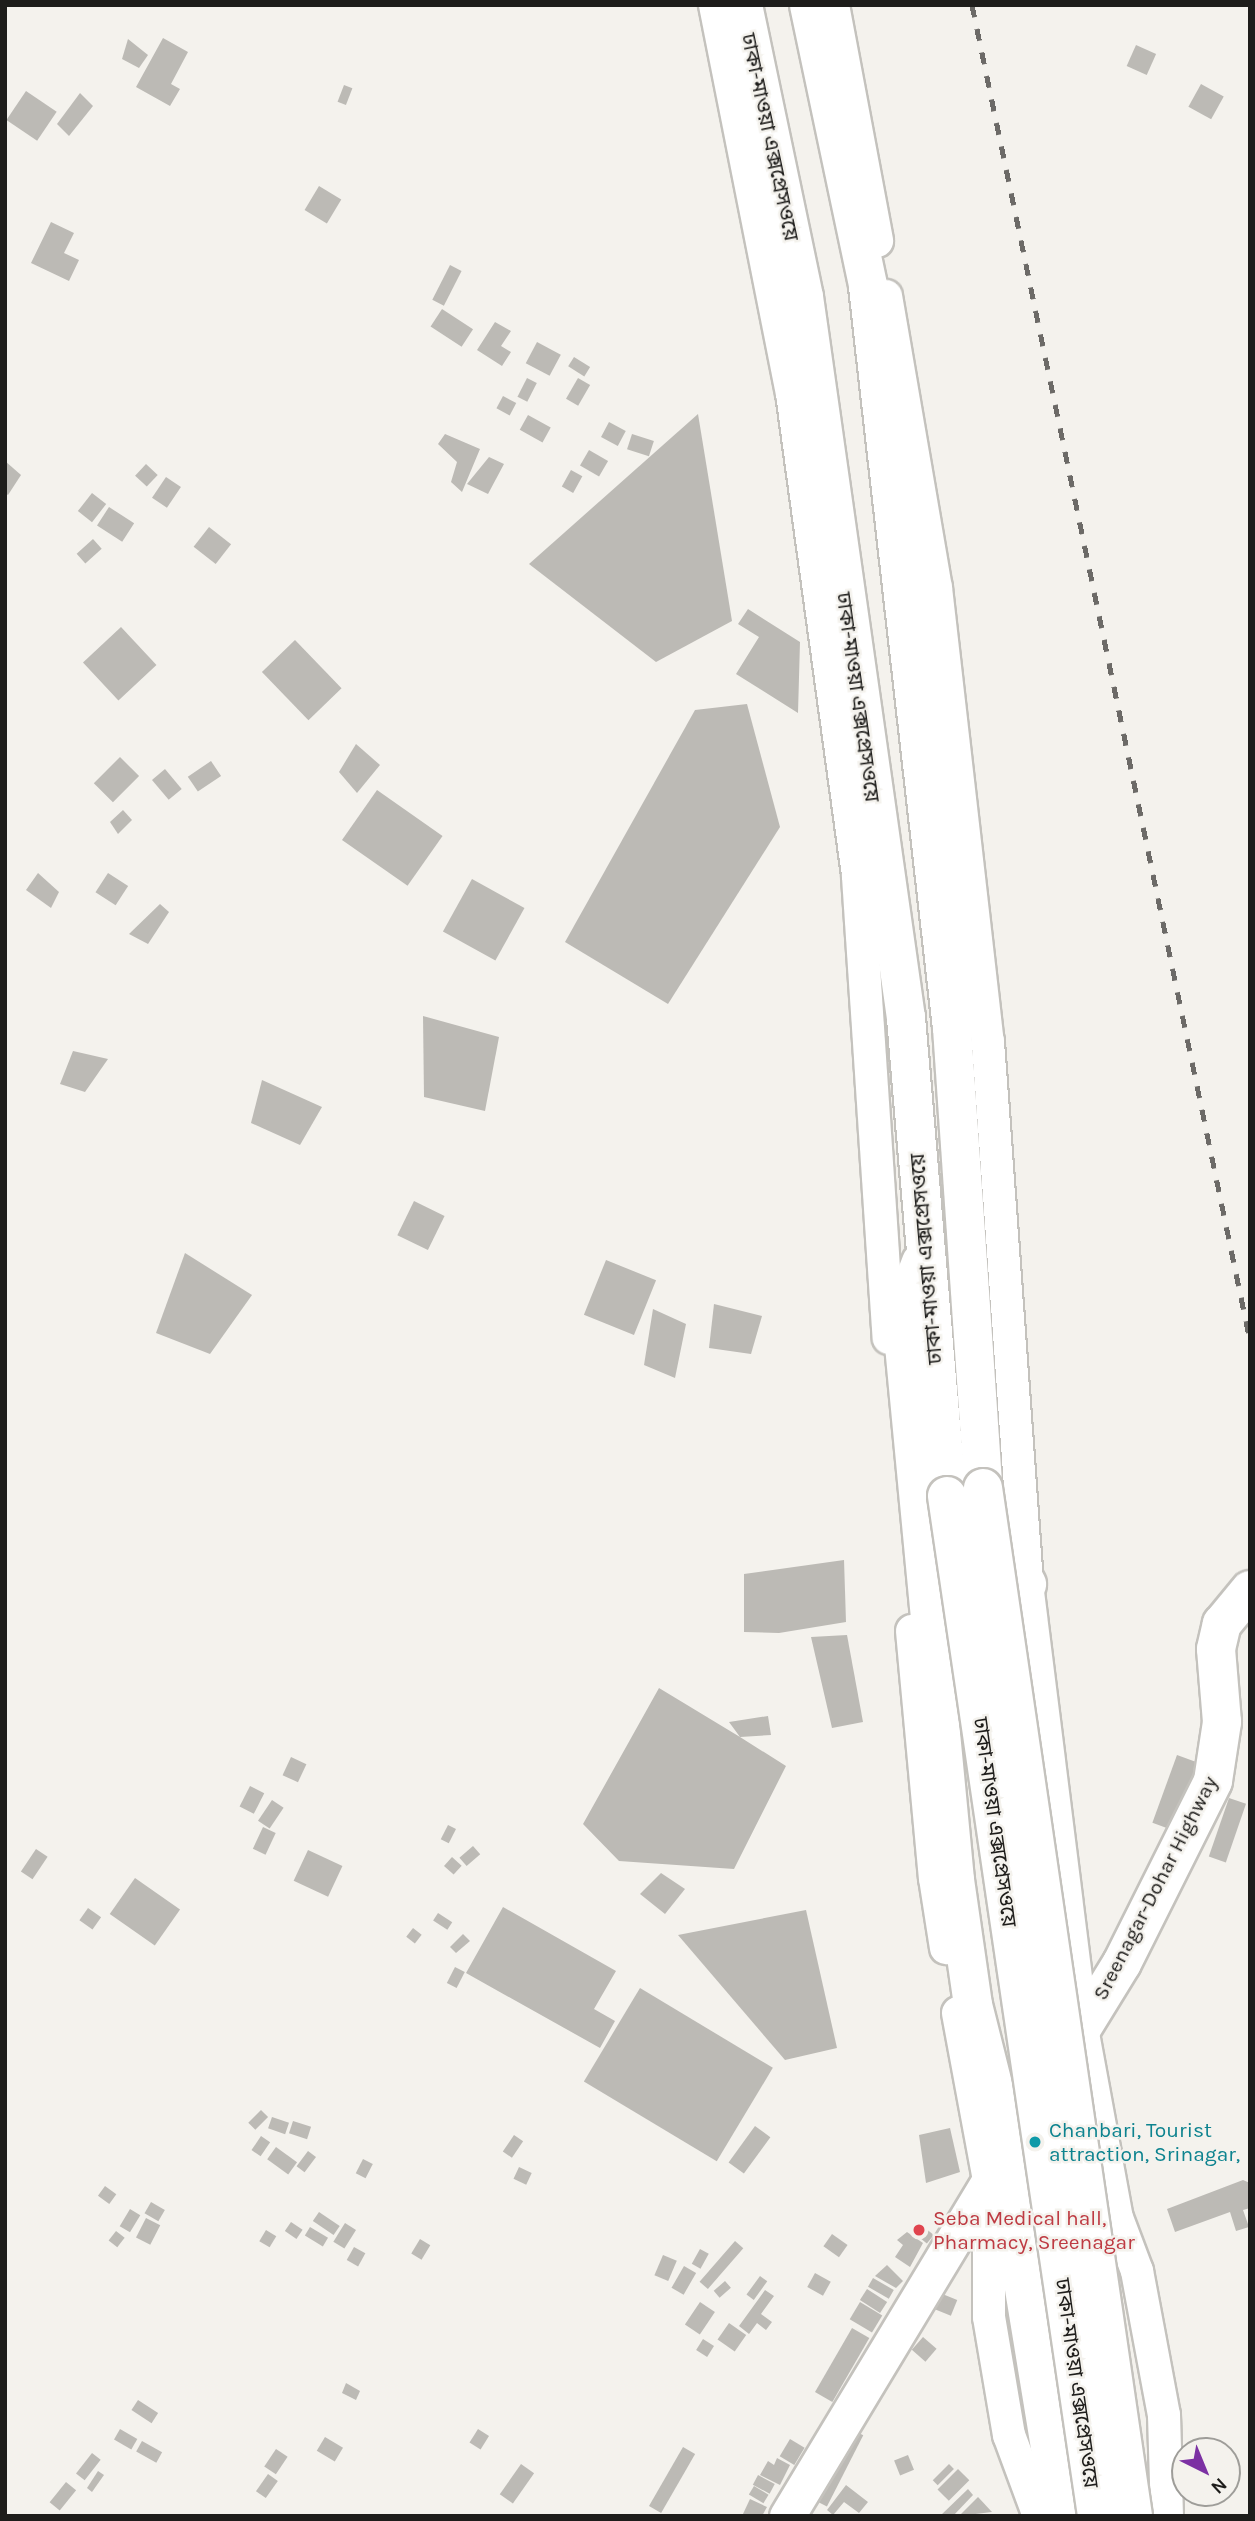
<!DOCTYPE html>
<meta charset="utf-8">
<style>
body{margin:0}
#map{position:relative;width:1255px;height:2521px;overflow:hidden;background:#f4f2ed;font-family:Karla,"Noto Sans Bengali",sans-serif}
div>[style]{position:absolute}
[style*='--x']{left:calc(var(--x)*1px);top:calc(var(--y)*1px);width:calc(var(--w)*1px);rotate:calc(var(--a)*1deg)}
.building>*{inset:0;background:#bcbab5;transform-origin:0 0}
.roads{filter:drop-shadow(2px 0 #c4c2bd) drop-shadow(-2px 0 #c4c2bd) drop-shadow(0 2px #c4c2bd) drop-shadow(0 -2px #c4c2bd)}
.tertiary>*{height:32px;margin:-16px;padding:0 16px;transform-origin:16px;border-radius:16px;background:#fff}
.secondary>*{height:35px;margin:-17.5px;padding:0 17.5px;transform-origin:17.5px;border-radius:17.5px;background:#fff}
.primary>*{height:38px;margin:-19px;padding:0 19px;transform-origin:19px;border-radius:19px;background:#fff}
.motorway>*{height:38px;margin:-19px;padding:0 19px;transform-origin:19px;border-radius:19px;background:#fff}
.rail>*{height:5px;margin-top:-2.5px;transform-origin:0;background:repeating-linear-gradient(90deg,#6c6a67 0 12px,transparent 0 24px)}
.bridges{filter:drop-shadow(2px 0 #c4c2bd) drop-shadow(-2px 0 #c4c2bd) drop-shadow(0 2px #c4c2bd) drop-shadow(0 -2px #c4c2bd)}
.motorway-bridge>*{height:38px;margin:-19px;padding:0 19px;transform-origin:19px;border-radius:19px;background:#fff}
.dots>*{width:19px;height:19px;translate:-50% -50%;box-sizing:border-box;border:4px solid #f4f2ed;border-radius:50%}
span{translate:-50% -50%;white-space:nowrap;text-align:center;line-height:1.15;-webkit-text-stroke:5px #f4f2ed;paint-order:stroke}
.street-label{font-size:21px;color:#1e1d1b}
.culture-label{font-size:21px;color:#0d838f}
.left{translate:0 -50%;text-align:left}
.health-label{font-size:21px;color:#be3a42}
.frame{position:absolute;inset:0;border:7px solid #1e1d1b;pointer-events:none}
.north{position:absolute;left:1171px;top:2437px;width:70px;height:70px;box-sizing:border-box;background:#f4f2ed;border:2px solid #9e9d99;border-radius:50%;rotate:137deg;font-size:19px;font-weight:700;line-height:28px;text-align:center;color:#1e1d1b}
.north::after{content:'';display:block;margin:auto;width:24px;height:32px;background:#7c31a3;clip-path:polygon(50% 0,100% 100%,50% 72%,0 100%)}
</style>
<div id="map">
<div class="building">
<i style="clip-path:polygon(163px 38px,188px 52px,171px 84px,180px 89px,170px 106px,136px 87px)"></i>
<i style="clip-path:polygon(128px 39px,148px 55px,139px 68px,122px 59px)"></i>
<i style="left:1136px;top:45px;width:22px;height:23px;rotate:24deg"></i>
<i style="left:1201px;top:84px;width:26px;height:26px;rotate:29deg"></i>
<i style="left:344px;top:85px;width:9px;height:18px;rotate:21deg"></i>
<i style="left:26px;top:91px;width:37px;height:35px;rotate:34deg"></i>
<i style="clip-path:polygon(80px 93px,93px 106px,69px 136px,57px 124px)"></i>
<i style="left:319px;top:186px;width:26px;height:28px;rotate:31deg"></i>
<i style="clip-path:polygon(51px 222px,74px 233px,64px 253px,79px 260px,69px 281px,31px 263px)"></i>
<i style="left:450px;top:265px;width:13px;height:39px;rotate:27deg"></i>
<i style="left:442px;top:309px;width:37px;height:21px;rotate:33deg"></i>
<i style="clip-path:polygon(495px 322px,511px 331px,501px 346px,511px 352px,502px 366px,477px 350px)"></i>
<i style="left:537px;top:342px;width:27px;height:24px;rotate:28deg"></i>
<i style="left:574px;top:357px;width:19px;height:11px;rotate:32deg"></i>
<i style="left:527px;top:378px;width:11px;height:21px;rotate:27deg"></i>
<i style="left:578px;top:378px;width:14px;height:24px;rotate:30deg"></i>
<i style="left:503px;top:396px;width:15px;height:14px;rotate:28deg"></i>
<i style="clip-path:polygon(698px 414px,732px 621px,656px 662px,529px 564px)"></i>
<i style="left:528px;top:415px;width:26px;height:17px;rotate:29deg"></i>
<i style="left:609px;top:422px;width:19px;height:17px;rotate:28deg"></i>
<i style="clip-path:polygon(445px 434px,480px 449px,462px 492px,451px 482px,457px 462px,438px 444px)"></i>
<i style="left:632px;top:434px;width:23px;height:16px;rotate:18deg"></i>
<i style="left:589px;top:450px;width:22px;height:18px;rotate:30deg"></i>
<i style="clip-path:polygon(489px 457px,504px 464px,488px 494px,467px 484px)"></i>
<i style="clip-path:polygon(5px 461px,21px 475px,8px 495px,5px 493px)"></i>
<i style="left:146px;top:464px;width:16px;height:16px;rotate:43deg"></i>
<i style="left:571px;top:470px;width:13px;height:19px;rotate:29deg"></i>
<i style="left:166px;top:477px;width:18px;height:25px;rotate:34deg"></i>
<i style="left:92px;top:493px;width:18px;height:23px;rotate:38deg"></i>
<i style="left:109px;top:507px;width:30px;height:22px;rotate:33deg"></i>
<i style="left:209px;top:527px;width:28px;height:25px;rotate:38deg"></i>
<i style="left:93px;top:539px;width:13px;height:22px;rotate:48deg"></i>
<i style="clip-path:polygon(748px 609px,800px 642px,798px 713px,736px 674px,759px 637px,738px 624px)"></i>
<i style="left:121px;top:627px;width:52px;height:52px;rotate:47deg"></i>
<i style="left:295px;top:640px;width:67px;height:46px;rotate:46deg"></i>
<i style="clip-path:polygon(747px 704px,780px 827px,668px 1004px,565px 942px,695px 710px)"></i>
<i style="clip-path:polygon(356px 744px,380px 765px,357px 793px,339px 772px)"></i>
<i style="left:120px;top:757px;width:27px;height:37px;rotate:45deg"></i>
<i style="left:211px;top:761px;width:18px;height:28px;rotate:56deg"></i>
<i style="left:165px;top:769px;width:26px;height:17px;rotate:50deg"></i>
<i style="left:377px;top:790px;width:80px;height:61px;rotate:35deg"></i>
<i style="clip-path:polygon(123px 810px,132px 820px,118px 834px,110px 822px)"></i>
<i style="clip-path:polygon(38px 873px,59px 892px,51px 908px,26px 890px)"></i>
<i style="left:108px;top:873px;width:24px;height:23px;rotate:33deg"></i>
<i style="left:472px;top:879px;width:60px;height:60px;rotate:29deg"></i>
<i style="clip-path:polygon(160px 904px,169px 912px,148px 944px,129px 934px)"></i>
<i style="clip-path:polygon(423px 1016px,499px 1037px,485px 1111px,424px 1097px)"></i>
<i style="clip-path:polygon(73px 1051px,108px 1059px,85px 1092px,60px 1084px)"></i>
<i style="clip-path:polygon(262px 1080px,322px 1107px,300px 1145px,251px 1123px)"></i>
<i style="left:414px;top:1201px;width:34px;height:38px;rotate:26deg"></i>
<i style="clip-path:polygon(185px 1253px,252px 1295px,210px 1354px,156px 1333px)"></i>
<i style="left:606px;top:1260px;width:54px;height:59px;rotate:22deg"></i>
<i style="clip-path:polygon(714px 1304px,762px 1316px,751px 1354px,709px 1348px)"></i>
<i style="clip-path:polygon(653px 1309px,686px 1324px,675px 1378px,644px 1365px)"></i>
<i style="clip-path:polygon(844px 1560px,846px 1622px,779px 1633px,744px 1632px,744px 1574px)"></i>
<i style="clip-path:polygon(847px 1635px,863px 1722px,832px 1728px,811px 1637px)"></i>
<i style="clip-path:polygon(659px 1688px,740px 1737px,729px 1722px,768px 1716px,771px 1735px,740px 1737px,786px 1766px,734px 1869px,619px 1861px,583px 1824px)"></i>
<i style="left:1177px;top:1755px;width:27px;height:72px;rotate:20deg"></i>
<i style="left:291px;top:1757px;width:17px;height:20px;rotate:25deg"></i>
<i style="left:250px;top:1786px;width:16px;height:23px;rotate:27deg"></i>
<i style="left:1229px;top:1798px;width:18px;height:62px;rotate:19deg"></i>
<i style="left:272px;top:1800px;width:14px;height:25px;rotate:34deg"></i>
<i style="left:448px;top:1825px;width:9px;height:16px;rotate:27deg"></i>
<i style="left:263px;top:1827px;width:14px;height:24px;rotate:25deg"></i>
<i style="left:473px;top:1846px;width:11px;height:18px;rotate:49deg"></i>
<i style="left:36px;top:1849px;width:14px;height:27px;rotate:34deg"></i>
<i style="left:308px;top:1850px;width:38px;height:34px;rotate:25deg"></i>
<i style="left:452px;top:1857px;width:13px;height:12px;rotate:42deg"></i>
<i style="clip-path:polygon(661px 1873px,685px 1889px,665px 1914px,640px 1894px)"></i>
<i style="left:135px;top:1878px;width:55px;height:44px;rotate:35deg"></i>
<i style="clip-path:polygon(503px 1907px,616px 1971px,594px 2009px,615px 2021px,600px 2048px,466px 1973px)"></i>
<i style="left:88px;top:1908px;width:16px;height:15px;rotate:35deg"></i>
<i style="clip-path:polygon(806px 1910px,837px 2048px,785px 2060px,678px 1935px)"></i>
<i style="left:438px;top:1913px;width:17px;height:9px;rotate:33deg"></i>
<i style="left:413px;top:1928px;width:11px;height:11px;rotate:38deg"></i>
<i style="clip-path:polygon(463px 1934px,470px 1941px,456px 1953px,450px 1947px)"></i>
<i style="left:455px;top:1967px;width:11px;height:18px;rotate:27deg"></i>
<i style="left:640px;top:1988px;width:155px;height:109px;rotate:31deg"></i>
<i style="left:261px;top:2110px;width:10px;height:18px;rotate:45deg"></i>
<i style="left:272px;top:2117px;width:18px;height:12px;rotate:19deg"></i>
<i style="left:293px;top:2121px;width:19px;height:13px;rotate:18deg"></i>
<i style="left:755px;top:2126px;width:19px;height:45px;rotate:36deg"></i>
<i style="clip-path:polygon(950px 2128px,960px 2172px,926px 2183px,919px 2135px)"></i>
<i style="left:514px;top:2135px;width:11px;height:20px;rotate:34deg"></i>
<i style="left:261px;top:2136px;width:11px;height:17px;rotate:34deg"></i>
<i style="left:276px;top:2147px;width:26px;height:15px;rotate:36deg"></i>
<i style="left:308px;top:2151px;width:10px;height:19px;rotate:37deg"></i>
<i style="left:363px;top:2159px;width:11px;height:16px;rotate:27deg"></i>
<i style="left:519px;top:2167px;width:14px;height:13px;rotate:25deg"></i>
<i style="clip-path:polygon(1243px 2180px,1250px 2183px,1250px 2208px,1243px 2210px,1249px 2227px,1236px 2231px,1230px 2212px,1175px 2232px,1167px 2209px)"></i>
<i style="left:105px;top:2186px;width:14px;height:12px;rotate:36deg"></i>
<i style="left:151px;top:2202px;width:16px;height:13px;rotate:30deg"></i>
<i style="left:130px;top:2209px;width:12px;height:20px;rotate:31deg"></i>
<i style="left:319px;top:2212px;width:25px;height:11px;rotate:34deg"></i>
<i style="left:146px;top:2218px;width:16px;height:22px;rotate:27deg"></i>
<i style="left:291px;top:2222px;width:14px;height:11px;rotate:34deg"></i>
<i style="left:345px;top:2223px;width:13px;height:22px;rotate:32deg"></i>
<i style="left:919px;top:2223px;width:19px;height:11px;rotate:39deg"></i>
<i style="left:310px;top:2227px;width:21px;height:10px;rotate:31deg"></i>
<i style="left:266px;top:2230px;width:12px;height:13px;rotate:31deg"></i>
<i style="left:116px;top:2231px;width:11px;height:12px;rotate:38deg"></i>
<i style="clip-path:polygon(907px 2232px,923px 2243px,910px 2267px,895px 2257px,903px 2245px,897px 2240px)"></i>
<i style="left:832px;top:2234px;width:19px;height:15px;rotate:35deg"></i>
<i style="left:420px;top:2239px;width:12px;height:17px;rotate:31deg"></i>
<i style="left:735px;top:2241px;width:11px;height:54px;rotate:41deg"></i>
<i style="left:354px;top:2247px;width:13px;height:15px;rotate:29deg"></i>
<i style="left:700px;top:2249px;width:10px;height:17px;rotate:29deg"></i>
<i style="left:663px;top:2255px;width:15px;height:22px;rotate:23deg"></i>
<i style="clip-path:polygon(887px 2265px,903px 2281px,896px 2288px,875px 2276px)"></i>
<i style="left:684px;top:2266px;width:14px;height:25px;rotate:30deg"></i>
<i style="left:815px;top:2273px;width:18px;height:16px;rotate:29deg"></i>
<i style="left:760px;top:2276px;width:9px;height:23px;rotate:36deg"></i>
<i style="left:873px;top:2278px;width:24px;height:10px;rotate:30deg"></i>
<i style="left:725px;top:2281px;width:9px;height:15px;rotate:49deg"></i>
<i style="left:867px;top:2289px;width:24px;height:13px;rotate:33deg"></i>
<i style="clip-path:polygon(765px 2290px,774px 2296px,761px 2314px,772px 2322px,766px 2330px,757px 2323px,749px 2334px,739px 2326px)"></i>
<i style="left:935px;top:2291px;width:24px;height:17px;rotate:22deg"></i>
<i style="left:700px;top:2302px;width:18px;height:27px;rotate:34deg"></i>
<i style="left:860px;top:2302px;width:26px;height:20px;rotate:31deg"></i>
<i style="left:729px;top:2323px;width:21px;height:20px;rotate:35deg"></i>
<i style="left:852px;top:2328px;width:20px;height:74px;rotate:30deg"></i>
<i style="left:923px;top:2337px;width:18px;height:17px;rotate:41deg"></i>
<i style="left:703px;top:2339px;width:13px;height:13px;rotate:32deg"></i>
<i style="clip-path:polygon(346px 2383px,360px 2391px,356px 2400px,342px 2393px)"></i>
<i style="left:138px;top:2400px;width:24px;height:12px;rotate:33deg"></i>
<i style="left:849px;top:2428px;width:16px;height:80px;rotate:27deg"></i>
<i style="left:120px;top:2429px;width:20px;height:12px;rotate:30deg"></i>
<i style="left:478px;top:2429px;width:13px;height:16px;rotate:32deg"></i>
<i style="left:325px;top:2437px;width:21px;height:16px;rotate:31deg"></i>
<i style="left:790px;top:2439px;width:17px;height:20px;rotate:31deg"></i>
<i style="left:142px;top:2441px;width:23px;height:12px;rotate:29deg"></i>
<i style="left:683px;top:2447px;width:14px;height:68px;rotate:30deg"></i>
<i style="left:276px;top:2449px;width:14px;height:21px;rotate:34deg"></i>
<i style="left:92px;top:2453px;width:11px;height:26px;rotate:38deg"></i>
<i style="left:908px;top:2455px;width:16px;height:15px;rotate:68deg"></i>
<i style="clip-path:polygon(777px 2458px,790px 2465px,780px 2485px,760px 2475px,768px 2461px,774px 2465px)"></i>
<i style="left:521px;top:2464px;width:16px;height:37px;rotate:35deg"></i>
<i style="left:949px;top:2464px;width:7px;height:23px;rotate:45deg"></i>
<i style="left:958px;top:2469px;width:16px;height:29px;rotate:45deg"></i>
<i style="clip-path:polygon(98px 2471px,104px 2475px,92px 2492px,87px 2488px)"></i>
<i style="left:268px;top:2474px;width:12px;height:21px;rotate:35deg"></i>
<i style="left:758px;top:2475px;width:19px;height:11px;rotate:28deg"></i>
<i style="left:66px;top:2482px;width:13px;height:26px;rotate:39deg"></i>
<i style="clip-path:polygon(846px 2485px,868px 2502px,859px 2513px,844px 2502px,833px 2515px,827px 2510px)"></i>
<i style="left:754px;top:2486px;width:17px;height:10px;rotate:31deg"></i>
<i style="clip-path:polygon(968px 2489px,973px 2495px,953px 2516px,940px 2516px)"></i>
<i style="clip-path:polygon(978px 2497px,992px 2512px,959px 2516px)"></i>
<i style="clip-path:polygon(750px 2499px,767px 2507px,762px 2516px,742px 2516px)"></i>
</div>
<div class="roads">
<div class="tertiary">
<i style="--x:715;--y:5;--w:396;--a:78.8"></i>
<i style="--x:792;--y:393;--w:488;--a:82.2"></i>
<i style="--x:858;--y:877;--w:462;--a:86.2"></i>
<i style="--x:833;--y:5;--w:240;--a:79.4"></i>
<i style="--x:886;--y:296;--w:296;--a:80.3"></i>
<i style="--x:936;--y:588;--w:457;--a:83.5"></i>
<i style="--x:988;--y:1042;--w:543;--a:85.88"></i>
<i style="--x:1027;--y:1584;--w:447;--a:82.9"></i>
<i style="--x:1082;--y:2028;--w:193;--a:79.6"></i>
<i style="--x:1117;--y:2218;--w:57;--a:69.3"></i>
<i style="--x:1137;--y:2271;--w:147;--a:79.4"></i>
<i style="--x:1164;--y:2415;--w:101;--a:88.3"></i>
<i style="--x:912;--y:1631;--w:248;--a:84.7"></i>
<i style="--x:935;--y:1878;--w:71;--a:81.1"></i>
<i style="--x:958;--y:2013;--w:171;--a:79.5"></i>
<i style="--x:989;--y:2181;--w:136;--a:90"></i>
<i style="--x:989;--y:2317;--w:120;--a:80.4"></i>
<i style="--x:1009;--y:2435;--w:86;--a:69.7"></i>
</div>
<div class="secondary">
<i style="--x:787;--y:2516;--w:445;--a:-58.9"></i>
</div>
<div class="primary">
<i style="--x:1082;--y:2028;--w:76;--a:-58.4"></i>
<i style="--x:1122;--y:1963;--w:203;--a:-63.4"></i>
<i style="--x:1213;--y:1781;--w:60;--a:-81.3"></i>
<i style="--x:1222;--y:1722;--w:73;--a:-94.7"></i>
<i style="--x:1216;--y:1649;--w:26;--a:-77"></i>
<i style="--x:1222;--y:1624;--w:44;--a:-50.5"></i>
</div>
<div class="motorway">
<i style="--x:743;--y:5;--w:298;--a:78.2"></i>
<i style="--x:804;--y:297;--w:728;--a:81.95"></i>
<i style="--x:906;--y:1018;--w:480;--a:85.1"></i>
<i style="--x:809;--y:5;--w:287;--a:78.1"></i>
<i style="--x:868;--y:286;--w:747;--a:83.54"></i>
<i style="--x:952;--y:1028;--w:461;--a:86.1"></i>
<i style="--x:921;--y:1262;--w:56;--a:111"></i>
<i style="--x:901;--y:1314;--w:569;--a:84.55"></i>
<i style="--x:955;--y:1880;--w:126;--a:81.8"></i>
<i style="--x:973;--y:2005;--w:147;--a:75.9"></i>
<i style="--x:1009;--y:2148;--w:98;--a:85.3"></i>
<i style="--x:1017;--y:2246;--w:274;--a:80.7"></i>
<i style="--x:1001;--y:1505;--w:35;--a:85"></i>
<i style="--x:1004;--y:1540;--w:50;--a:62.4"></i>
</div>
</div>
<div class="rail">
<i style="--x:972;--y:5;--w:1364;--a:78.24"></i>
</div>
<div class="bridges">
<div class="motorway-bridge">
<i style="--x:983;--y:1488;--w:1039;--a:81.7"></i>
<i style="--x:947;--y:1496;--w:1031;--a:81.63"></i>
</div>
</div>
<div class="dots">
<i style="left:1035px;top:2142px;background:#0f9aa8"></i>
<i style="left:919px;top:2230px;background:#e0444e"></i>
</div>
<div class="street-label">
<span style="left:770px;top:137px;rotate:78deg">ঢাকা-মাওয়া এক্সপ্রেসওয়ে</span>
<span style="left:858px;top:697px;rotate:82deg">ঢাকা-মাওয়া এক্সপ্রেসওয়ে</span>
<span style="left:926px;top:1259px;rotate:-95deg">ঢাকা-মাওয়া এক্সপ্রেসওয়ে</span>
<span style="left:995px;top:1822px;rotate:82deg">ঢাকা-মাওয়া এক্সপ্রেসওয়ে</span>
<span style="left:1155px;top:1888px;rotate:-63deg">Sreenagar-Dohar Highway</span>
<span style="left:1077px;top:2383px;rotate:82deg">ঢাকা-মাওয়া এক্সপ্রেসওয়ে</span>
</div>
<div class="culture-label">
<span class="left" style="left:1049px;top:2142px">Chanbari, Tourist<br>attraction, Srinagar,</span>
</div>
<div class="health-label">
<span class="left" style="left:933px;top:2230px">Seba Medical hall,<br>Pharmacy, Sreenagar</span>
</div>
<div class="frame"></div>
<div class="north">N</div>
</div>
